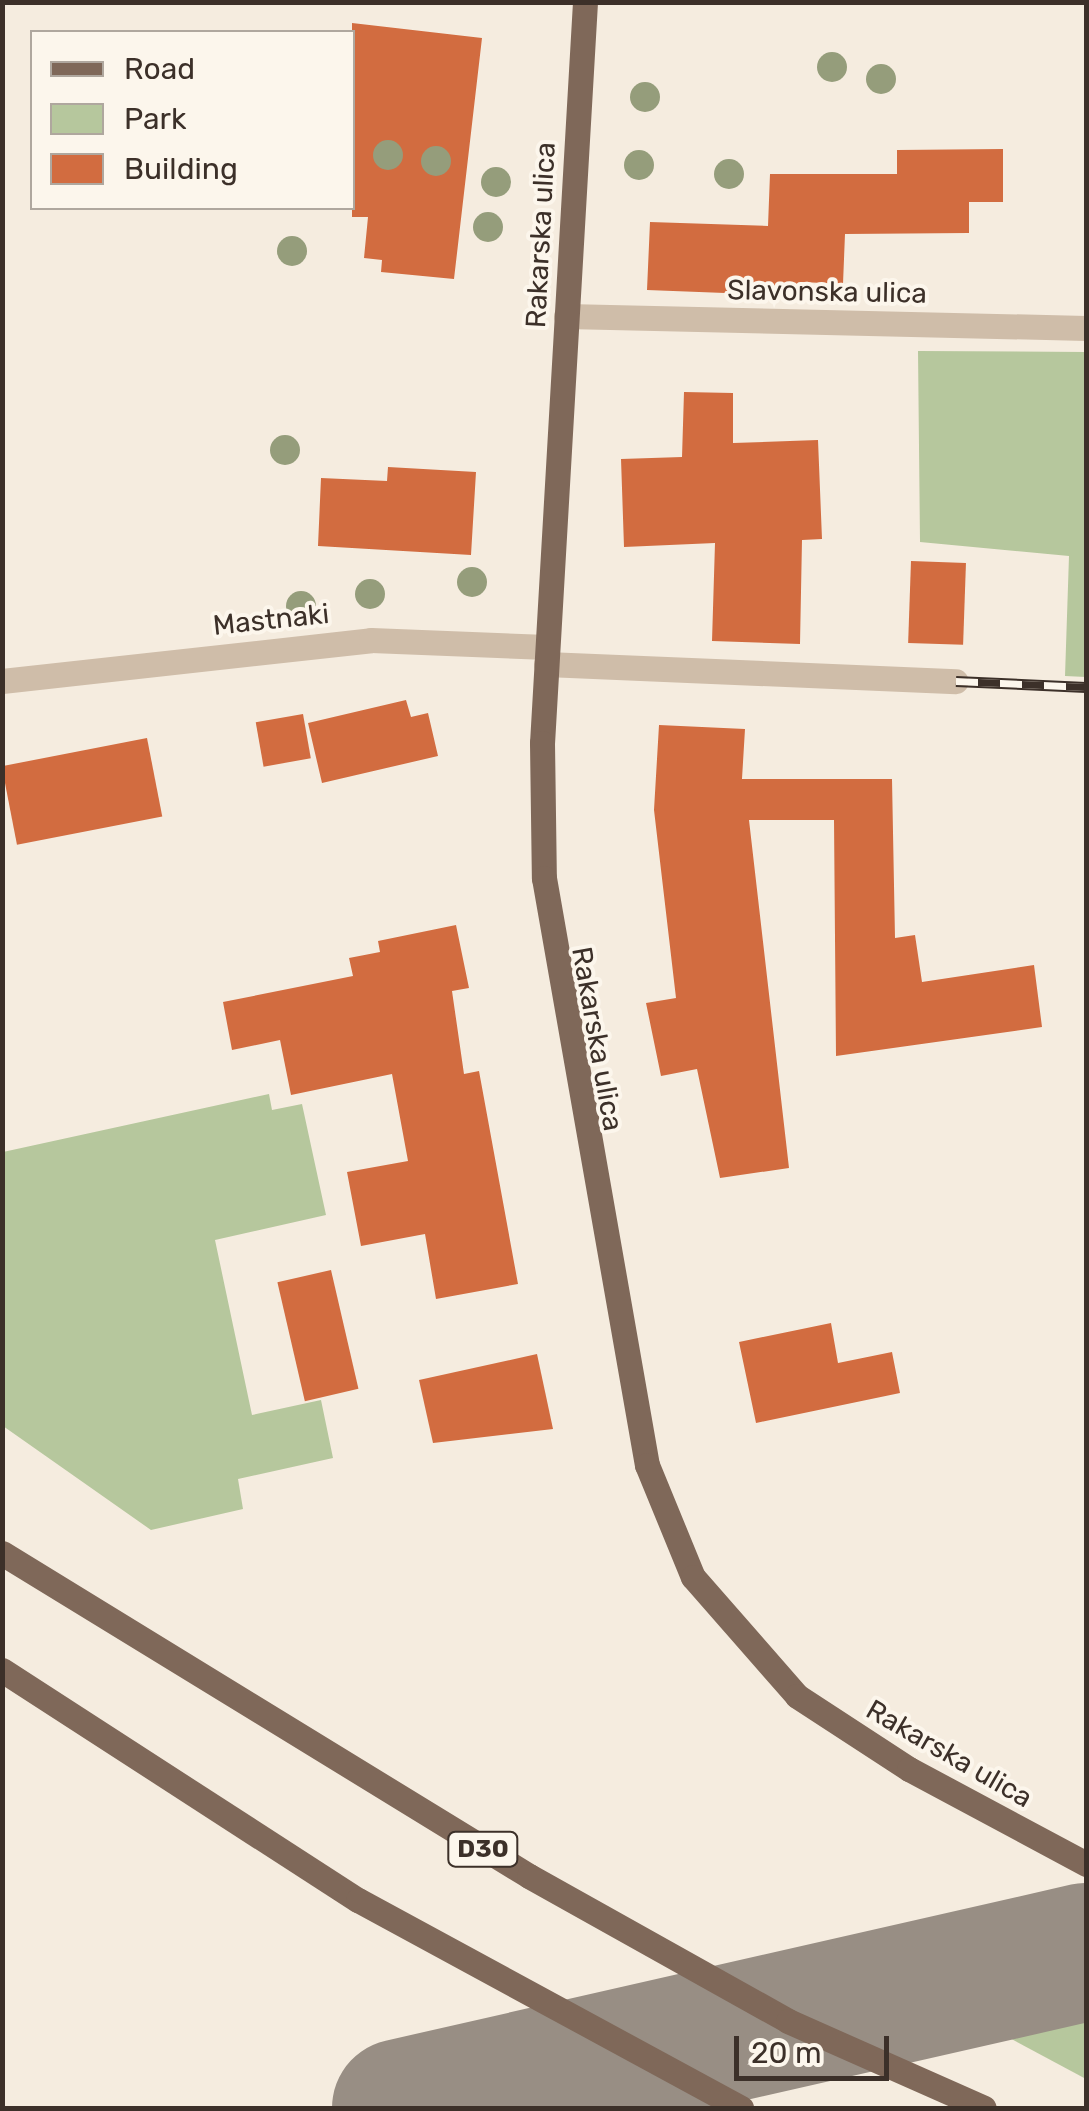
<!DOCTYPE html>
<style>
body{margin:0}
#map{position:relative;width:1089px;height:2111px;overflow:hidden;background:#f5ecdf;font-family:Rubik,sans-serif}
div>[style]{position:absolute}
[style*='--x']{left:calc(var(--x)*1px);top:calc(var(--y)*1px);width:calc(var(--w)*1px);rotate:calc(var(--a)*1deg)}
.green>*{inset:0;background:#b6c79d}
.taxiway>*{height:138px;margin:-69px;padding:0 69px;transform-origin:69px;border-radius:69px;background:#988e84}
.building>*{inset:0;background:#d26c40;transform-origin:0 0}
.minor>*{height:25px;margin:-12.5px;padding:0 12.5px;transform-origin:12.5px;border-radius:12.5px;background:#cfbda9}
.major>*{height:25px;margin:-12.5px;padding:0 12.5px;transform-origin:12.5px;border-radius:12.5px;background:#7f6859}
.rail>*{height:11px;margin-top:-5.5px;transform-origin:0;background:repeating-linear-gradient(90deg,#fcf6ec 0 22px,#3c3029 0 44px);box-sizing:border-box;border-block:2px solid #3c3029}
.trees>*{width:30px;height:30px;margin:-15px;border-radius:50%;background:#959d7b}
span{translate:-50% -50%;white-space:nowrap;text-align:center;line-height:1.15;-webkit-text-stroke:8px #fcf6ec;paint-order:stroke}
.shield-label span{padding:2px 8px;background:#fcf6ec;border:2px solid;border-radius:8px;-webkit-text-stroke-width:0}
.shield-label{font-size:25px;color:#3c3029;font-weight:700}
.street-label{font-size:28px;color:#3c3029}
.frame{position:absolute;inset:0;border:5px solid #3c3029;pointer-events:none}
.legend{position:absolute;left:30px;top:30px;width:325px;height:180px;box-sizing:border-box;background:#fcf6ec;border:2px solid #afa79e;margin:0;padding:12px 18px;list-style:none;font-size:30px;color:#3c3029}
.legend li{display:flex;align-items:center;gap:20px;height:50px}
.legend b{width:50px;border:2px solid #afa79e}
.scale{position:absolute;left:734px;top:2036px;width:155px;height:45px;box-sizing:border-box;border:5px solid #3c3029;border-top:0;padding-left:12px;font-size:30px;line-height:35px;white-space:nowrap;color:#3c3029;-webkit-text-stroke:8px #fcf6ec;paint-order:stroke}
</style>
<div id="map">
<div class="green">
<i style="clip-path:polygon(918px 351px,1086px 352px,1086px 677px,1065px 676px,1069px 556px,920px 542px)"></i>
<i style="clip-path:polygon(269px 1094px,272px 1110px,302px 1104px,326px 1215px,215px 1240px,252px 1415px,321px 1400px,333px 1458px,238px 1479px,243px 1509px,151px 1530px,3px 1426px,3px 1152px)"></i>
<i style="clip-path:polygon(1086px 1988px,1086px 2079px,965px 2014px)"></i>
<i style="clip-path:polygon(640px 2087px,683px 2108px,598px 2108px)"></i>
</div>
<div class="taxiway">
<i style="--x:401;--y:2108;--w:703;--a:-12.83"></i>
</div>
<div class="building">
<i style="clip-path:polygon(352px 23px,482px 38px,454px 279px,381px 272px,382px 260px,364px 258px,368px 217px,352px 217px)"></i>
<i style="clip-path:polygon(1003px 149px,1003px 202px,969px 202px,969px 233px,845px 234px,843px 284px,802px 282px,802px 296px,647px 290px,650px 222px,768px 226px,770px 174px,897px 174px,897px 150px)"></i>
<i style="clip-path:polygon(684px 392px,733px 393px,733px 443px,818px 440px,822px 539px,802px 540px,800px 644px,712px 641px,715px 543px,624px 547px,621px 459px,682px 457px)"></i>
<i style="clip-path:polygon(388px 467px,476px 472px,471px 555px,318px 546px,321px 478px,387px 481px)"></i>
<i style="left:911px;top:561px;width:55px;height:82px;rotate:2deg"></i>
<i style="clip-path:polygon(406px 700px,411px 717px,428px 713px,438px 756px,322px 783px,308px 723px)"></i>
<i style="left:303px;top:714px;width:45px;height:48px;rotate:80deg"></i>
<i style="clip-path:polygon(659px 725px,745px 729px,742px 779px,892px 779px,895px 938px,915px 935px,922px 982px,1034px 965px,1042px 1027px,836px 1056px,834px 820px,749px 820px,789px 1168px,720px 1178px,697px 1069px,661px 1076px,646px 1003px,676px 998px,654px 810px)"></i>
<i style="left:147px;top:738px;width:80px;height:148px;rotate:79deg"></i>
<i style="clip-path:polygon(456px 925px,469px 988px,452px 991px,464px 1074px,479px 1071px,518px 1284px,436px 1299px,425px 1234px,361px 1246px,347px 1172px,408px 1161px,392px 1074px,291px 1095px,280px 1040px,232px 1050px,223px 1002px,353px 976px,349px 958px,380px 952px,378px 941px)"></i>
<i style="left:331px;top:1270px;width:122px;height:55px;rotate:77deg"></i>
<i style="clip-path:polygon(831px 1323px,838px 1363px,892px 1352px,900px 1393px,756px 1423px,739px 1342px)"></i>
<i style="clip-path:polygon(537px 1354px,553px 1429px,433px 1443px,419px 1380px)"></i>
</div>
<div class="minor">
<i style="--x:566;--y:316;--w:520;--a:1.32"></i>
<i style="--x:546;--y:664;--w:410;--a:2.4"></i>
<i style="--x:2;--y:681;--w:371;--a:-6.3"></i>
<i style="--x:371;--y:640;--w:176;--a:2.3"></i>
</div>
<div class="major">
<i style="--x:585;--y:2;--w:742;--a:93.32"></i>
<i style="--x:542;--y:743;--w:135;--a:89.2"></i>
<i style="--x:544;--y:878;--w:596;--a:80.05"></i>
<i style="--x:647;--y:1465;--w:121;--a:67.7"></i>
<i style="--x:693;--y:1577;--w:158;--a:48.8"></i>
<i style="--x:797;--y:1696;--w:134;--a:33.1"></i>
<i style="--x:909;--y:1769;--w:201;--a:28.2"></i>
<i style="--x:2;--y:1553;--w:618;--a:31.5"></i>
<i style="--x:529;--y:1876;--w:297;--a:29.2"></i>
<i style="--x:788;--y:2021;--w:214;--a:23.9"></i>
<i style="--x:2;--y:1670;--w:424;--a:32.9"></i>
<i style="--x:358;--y:1900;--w:436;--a:28.5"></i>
</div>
<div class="rail">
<i style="--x:956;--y:681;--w:130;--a:2.6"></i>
</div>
<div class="trees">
<i style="left:832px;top:67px"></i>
<i style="left:881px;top:79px"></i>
<i style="left:645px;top:97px"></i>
<i style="left:388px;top:155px"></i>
<i style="left:436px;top:161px"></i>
<i style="left:639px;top:165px"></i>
<i style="left:729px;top:174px"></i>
<i style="left:496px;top:182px"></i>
<i style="left:488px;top:227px"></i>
<i style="left:292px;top:251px"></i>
<i style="left:285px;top:450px"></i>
<i style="left:472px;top:582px"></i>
<i style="left:370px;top:594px"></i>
<i style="left:301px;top:606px"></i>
</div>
<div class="shield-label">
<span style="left:483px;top:1849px">D30</span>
</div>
<div class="street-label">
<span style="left:541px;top:235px;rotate:-87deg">Rakarska ulica</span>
<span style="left:827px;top:292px;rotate:1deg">Slavonska ulica</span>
<span style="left:271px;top:620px;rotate:-6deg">Mastnaki</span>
<span style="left:597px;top:1039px;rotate:80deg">Rakarska ulica</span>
<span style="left:949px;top:1754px;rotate:30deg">Rakarska ulica</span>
</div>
<div class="frame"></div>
<ul class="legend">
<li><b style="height:12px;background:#7f6859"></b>Road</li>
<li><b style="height:28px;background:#b6c79d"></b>Park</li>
<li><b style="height:28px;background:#d26c40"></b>Building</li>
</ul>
<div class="scale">20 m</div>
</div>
